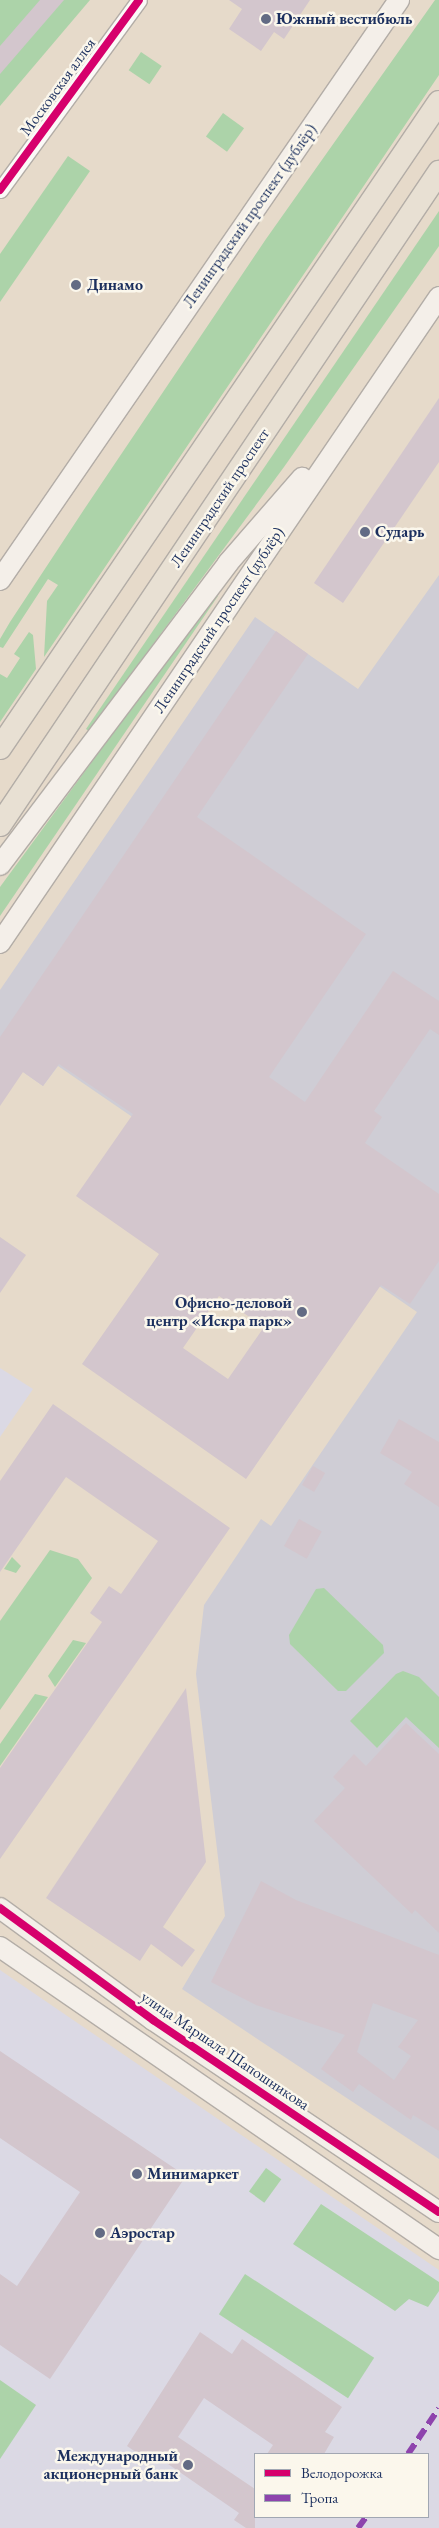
<!DOCTYPE html>
<meta charset="utf-8">
<style>
body{margin:0}
#map{position:relative;width:439px;height:2528px;overflow:hidden;background:#e6daca;font-family:"EB Garamond",serif}
div>[style]{position:absolute}
[style*='--x']{left:calc(var(--x)*1px);top:calc(var(--y)*1px);width:calc(var(--w)*1px);rotate:calc(var(--a)*1deg)}
.built>*{inset:0;background:#dbd9e4}
.industrial>*{inset:0;background:#cfcdd5}
.green>*{inset:0;background:#acd3a9;transform-origin:0 0}
.building>*{inset:0;background:#d3c6cd;transform-origin:0 0}
.roads{filter:drop-shadow(1px 0 #b3ada7) drop-shadow(-1px 0 #b3ada7) drop-shadow(0 1px #b3ada7) drop-shadow(0 -1px #b3ada7)}
.street>*{height:15px;margin:-7.5px;padding:0 7.5px;transform-origin:7.5px;border-radius:7.5px;background:#fbf9f7}
.secondary>*{height:20px;margin:-10px;padding:0 10px;transform-origin:10px;border-radius:10px;background:#f4efe9}
.primary>*{height:22px;margin:-11px;padding:0 11px;transform-origin:11px;border-radius:11px;background:#e8e0d3}
.quiet>*{height:6px;margin-top:-3px;transform-origin:0;background:repeating-linear-gradient(90deg,#8e44ad 0 12px,transparent 0 18px)}
.cycleway>*{height:8px;margin:-4px;padding:0 4px;transform-origin:4px;border-radius:4px;background:#d6006c}
.dots>*{width:14px;height:14px;translate:-50% -50%;box-sizing:border-box;border:2px solid #fbf7ec;border-radius:50%}
span{translate:-50% -50%;white-space:nowrap;text-align:center;line-height:1.15;-webkit-text-stroke:5px #fbf7ec;paint-order:stroke}
.poi-label{font-size:16px;color:#1b2f5e;font-weight:700}
.left{translate:0 -50%;text-align:left}
.right{translate:-100% -50%;text-align:right}
.street-label{font-size:16px;color:#1b2f5e}
.legend{position:absolute;left:254px;top:2453px;width:175px;height:65px;box-sizing:border-box;background:#fbf7ec;border:1px solid #a1a7b3;margin:0;padding:6px 9px;list-style:none;font-size:15px;color:#1b2f5e}
.legend li{display:flex;align-items:center;gap:10px;height:25px}
.legend b{width:25px;border:1px solid #a1a7b3}
</style>
<div id="map">
<div class="built">
<i style="clip-path:polygon(0 1368px,33px 1389px,0 1437px)"></i>
<i style="clip-path:polygon(evenodd,0 1970px,439px 2270px,439px 2528px,0 2528px,0 1970px,255px 2454px,428px 2454px,428px 2517px,255px 2517px,255px 2454px)"></i>
</div>
<div class="industrial">
<i style="clip-path:polygon(439px 575px,439px 2159px,182px 1989px,225px 1916px,196px 1674px,204px 1605px,261px 1519px,271px 1526px,417px 1312px,58px 1066px,43px 1086px,23px 1072px,0 1038px,0 990px,255px 617px,358px 689px)"></i>
</div>
<div class="green">
<i style="clip-path:polygon(0 0,90px 0,0 106px)"></i>
<i style="clip-path:polygon(435px 0,439px 0,439px 75px,44px 657px,47px 601px,58px 585px,48px 579px,3px 648px,0 647px,0 639px,10px 622px,85px 508px,266px 239px)"></i>
<i style="left:141px;top:52px;width:25px;height:22px;rotate:34deg"></i>
<i style="left:223px;top:113px;width:26px;height:29px;rotate:36deg"></i>
<i style="clip-path:polygon(68px 156px,90px 171px,0 302px,0 254px)"></i>
<i style="clip-path:polygon(439px 211px,439px 246px,284px 467px,89px 731px,86px 729px)"></i>
<i style="clip-path:polygon(215px 594px,218px 596px,0 916px,0 887px)"></i>
<i style="clip-path:polygon(29px 632px,33px 635px,36px 669px,0 722px,0 674px,7px 678px,20px 658px,14px 654px)"></i>
<i style="clip-path:polygon(50px 1550px,78px 1559px,92px 1578px,0 1710px,0 1621px)"></i>
<i style="clip-path:polygon(12px 1557px,21px 1566px,16px 1573px,4px 1569px)"></i>
<i style="clip-path:polygon(324px 1588px,383px 1645px,384px 1653px,346px 1691px,338px 1691px,290px 1644px,289px 1635px,316px 1589px)"></i>
<i style="clip-path:polygon(73px 1640px,86px 1643px,55px 1687px,48px 1676px)"></i>
<i style="clip-path:polygon(403px 1671px,419px 1677px,439px 1697px,439px 1748px,406px 1717px,377px 1748px,350px 1721px,396px 1674px)"></i>
<i style="clip-path:polygon(35px 1694px,48px 1697px,0 1766px,0 1744px)"></i>
<i style="left:266px;top:2168px;width:19px;height:29px;rotate:36deg"></i>
<i style="clip-path:polygon(321px 2204px,439px 2282px,439px 2291px,428px 2307px,409px 2299px,395px 2311px,293px 2244px)"></i>
<i style="left:245px;top:2274px;width:154px;height:48px;rotate:33deg"></i>
<i style="clip-path:polygon(0 2380px,36px 2405px,0 2459px)"></i>
</div>
<div class="building">
<i style="clip-path:polygon(40px 0,64px 0,0 74px,0 46px)"></i>
<i style="clip-path:polygon(229px 0,310px 0,284px 39px,274px 32px,261px 51px,229px 29px,242px 9px)"></i>
<i style="clip-path:polygon(439px 398px,439px 462px,343px 603px,314px 583px)"></i>
<i style="clip-path:polygon(evenodd,276px 631px,308px 654px,197px 817px,366px 934px,269px 1077px,305px 1102px,393px 971px,439px 1001px,439px 1035px,430px 1029px,374px 1111px,382px 1117px,365px 1143px,439px 1194px,439px 1261px,410px 1304px,381px 1285px,246px 1479px,82px 1364px,159px 1254px,76px 1196px,133px 1114px,59px 1064px,43px 1086px,23px 1072px,0 1106px,0 1037px,276px 631px,219px 1296px,264px 1327px,228px 1379px,183px 1348px,219px 1296px)"></i>
<i style="clip-path:polygon(0 1237px,26px 1255px,0 1293px)"></i>
<i style="clip-path:polygon(53px 1404px,230px 1528px,0 1859px,0 1768px,102px 1622px,90px 1613px,109px 1586px,121px 1594px,158px 1541px,66px 1477px,0 1572px,0 1481px)"></i>
<i style="clip-path:polygon(399px 1419px,439px 1442px,439px 1507px,404px 1484px,412px 1472px,380px 1453px)"></i>
<i style="left:313px;top:1466px;width:14px;height:22px;rotate:30deg"></i>
<i style="left:299px;top:1519px;width:26px;height:31px;rotate:29deg"></i>
<i style="clip-path:polygon(186px 1688px,206px 1862px,163px 1927px,195px 1950px,182px 1967px,151px 1944px,140px 1961px,46px 1898px)"></i>
<i style="clip-path:polygon(406px 1723px,439px 1754px,439px 1933px,415px 1910px,412px 1914px,314px 1821px,345px 1788px,333px 1777px,354px 1754px,366px 1766px)"></i>
<i style="clip-path:polygon(evenodd,261px 1881px,296px 1900px,439px 1955px,439px 2131px,413px 2115px,411px 2120px,359px 2084px,353px 2092px,321px 2069px,345px 2035px,256px 2005px,211px 1982px,261px 1881px,373px 2003px,418px 2020px,398px 2047px,411px 2056px,394px 2080px,357px 2052px,373px 2003px)"></i>
<i style="clip-path:polygon(0 2051px,186px 2176px,50px 2379px,0 2345px,0 2274px,17px 2286px,80px 2192px,0 2138px)"></i>
<i style="clip-path:polygon(200px 2332px,232px 2354px,242px 2339px,342px 2407px,325px 2432px,334px 2437px,324px 2454px,267px 2454px,273px 2445px,204px 2398px,178px 2437px,255px 2489px,255px 2528px,246px 2528px,234px 2520px,239px 2513px,155px 2455px,150px 2462px,127px 2446px)"></i>
</div>
<div class="roads">
<div class="street">
<i style="--x:0;--y:190;--w:235;--a:-53.8"></i>
</div>
<div class="secondary">
<i style="--x:0;--y:580;--w:704;--a:-55.47"></i>
<i style="--x:0;--y:865;--w:378;--a:-52.9"></i>
<i style="--x:228;--y:563;--w:113;--a:-49"></i>
<i style="--x:0;--y:943;--w:781;--a:-55.8"></i>
<i style="--x:0;--y:1908;--w:190;--a:36.2"></i>
<i style="--x:153;--y:2020;--w:344;--a:33.9"></i>
<i style="--x:0;--y:1947;--w:533;--a:34.53"></i>
</div>
<div class="primary">
<i style="--x:0;--y:748;--w:781;--a:-55.8"></i>
<i style="--x:0;--y:825;--w:787;--a:-56.09"></i>
</div>
</div>
<div class="quiet">
<i style="--x:408;--y:2454;--w:55;--a:-56"></i>
<i style="--x:358;--y:2528;--w:14;--a:-54"></i>
</div>
<div class="cycleway">
<i style="--x:0;--y:190;--w:235;--a:-53.8"></i>
<i style="--x:0;--y:1908;--w:190;--a:36.2"></i>
<i style="--x:153;--y:2020;--w:344;--a:33.9"></i>
</div>
<div class="dots">
<i style="left:266px;top:19px;background:#626b84"></i>
<i style="left:76px;top:285px;background:#626b84"></i>
<i style="left:365px;top:532px;background:#626b84"></i>
<i style="left:302px;top:1312px;background:#626b84"></i>
<i style="left:137px;top:2174px;background:#626b84"></i>
<i style="left:100px;top:2233px;background:#626b84"></i>
<i style="left:188px;top:2465px;background:#626b84"></i>
</div>
<div class="poi-label">
<span class="left" style="left:276px;top:19px">Южный вестибюль</span>
<span class="left" style="left:87px;top:285px">Динамо</span>
<span class="left" style="left:375px;top:532px">Сударь</span>
<span class="right" style="left:292px;top:1312px">Офисно-деловой<br>центр «Искра парк»</span>
<span class="left" style="left:147px;top:2174px">Минимаркет</span>
<span class="left" style="left:110px;top:2233px">Аэростар</span>
<span class="right" style="left:178px;top:2465px">Международный<br>акционерный банк</span>
</div>
<div class="street-label">
<span style="left:58px;top:87px;rotate:-54deg">Московская аллея</span>
<span style="left:250px;top:216px;rotate:-55deg">Ленинградский проспект (дублёр)</span>
<span style="left:220px;top:498px;rotate:-56deg">Ленинградский проспект</span>
<span style="left:219px;top:620px;rotate:-56deg">Ленинградский проспект (дублёр)</span>
<span style="left:225px;top:2051px;rotate:34deg">улица Маршала Шапошникова</span>
</div>
<ul class="legend">
<li><b style="height:6px;background:#d6006c"></b>Велодорожка</li>
<li><b style="height:6px;background:#8e44ad"></b>Тропа</li>
</ul>
</div>
